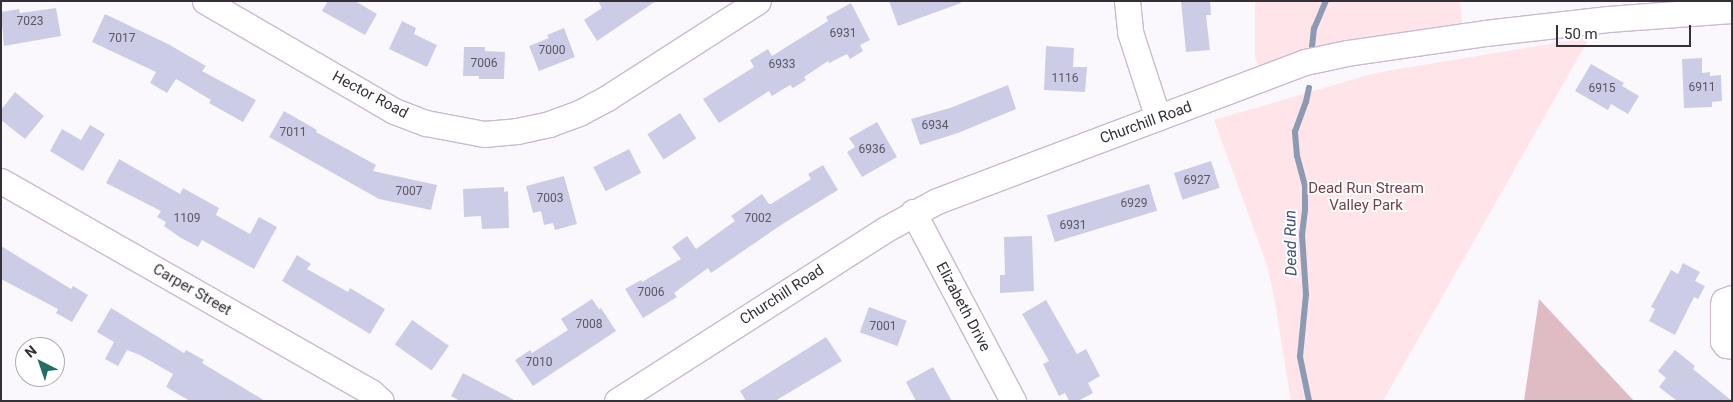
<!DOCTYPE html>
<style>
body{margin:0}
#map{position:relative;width:1733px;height:402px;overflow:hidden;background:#fbf8fd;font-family:Roboto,sans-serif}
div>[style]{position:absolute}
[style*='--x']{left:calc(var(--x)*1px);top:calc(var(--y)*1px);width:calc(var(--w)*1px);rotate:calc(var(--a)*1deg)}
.green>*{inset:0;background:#ffe4e9}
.forest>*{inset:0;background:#dfbbc3}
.stream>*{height:5.5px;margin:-2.75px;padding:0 2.75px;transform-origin:2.75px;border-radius:2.75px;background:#8c9ab4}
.building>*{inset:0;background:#cdcce7;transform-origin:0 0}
.roads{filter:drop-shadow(1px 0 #c9bad2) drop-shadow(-1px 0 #c9bad2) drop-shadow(0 1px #c9bad2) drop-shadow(0 -1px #c9bad2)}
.minor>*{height:25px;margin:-12.5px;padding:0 12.5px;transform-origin:12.5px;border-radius:12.5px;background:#fff}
span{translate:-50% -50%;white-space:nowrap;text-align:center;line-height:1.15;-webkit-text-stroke:4px #fff;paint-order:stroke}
.number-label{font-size:12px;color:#5b5664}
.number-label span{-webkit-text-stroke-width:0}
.street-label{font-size:15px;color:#352f38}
.park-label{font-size:15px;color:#723f4c}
.water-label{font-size:16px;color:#3e537c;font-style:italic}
.frame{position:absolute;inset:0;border:2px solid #352f38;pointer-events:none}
.north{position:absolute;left:15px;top:337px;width:50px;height:50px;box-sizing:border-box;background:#fff;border:1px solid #aeacaf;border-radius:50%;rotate:319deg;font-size:14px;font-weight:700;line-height:20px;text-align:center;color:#352f38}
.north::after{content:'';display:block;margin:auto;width:18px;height:22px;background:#236d67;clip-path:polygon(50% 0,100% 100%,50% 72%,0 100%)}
.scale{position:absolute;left:1556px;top:25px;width:135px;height:22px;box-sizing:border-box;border:2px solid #352f38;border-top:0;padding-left:6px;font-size:15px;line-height:18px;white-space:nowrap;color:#352f38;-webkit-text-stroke:4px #fff;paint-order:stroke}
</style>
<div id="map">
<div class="green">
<i style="clip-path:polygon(1255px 1px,1460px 1px,1463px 30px,1259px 68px,1255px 57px)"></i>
<i style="clip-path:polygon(1586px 38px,1588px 40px,1383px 401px,1291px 401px,1274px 297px,1267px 265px,1214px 120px,1375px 73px)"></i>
</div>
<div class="forest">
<i style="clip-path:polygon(1539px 299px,1634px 401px,1524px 401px)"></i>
</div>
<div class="stream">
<i style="--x:1312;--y:47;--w:18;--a:-84"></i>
<i style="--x:1314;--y:29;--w:30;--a:-67"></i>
<i style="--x:1309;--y:401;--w:45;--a:-101.6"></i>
<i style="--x:1300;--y:357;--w:62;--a:-84.5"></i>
<i style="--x:1306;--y:295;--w:60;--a:-93.8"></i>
<i style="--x:1302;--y:235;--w:25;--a:-83"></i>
<i style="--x:1305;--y:210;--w:24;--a:-90"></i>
<i style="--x:1305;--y:186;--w:31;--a:-105"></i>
<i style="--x:1297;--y:156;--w:24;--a:-95"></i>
<i style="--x:1295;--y:132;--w:32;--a:-70"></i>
<i style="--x:1306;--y:102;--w:14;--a:-78"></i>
</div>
<div class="building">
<i style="clip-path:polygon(328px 1px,355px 1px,377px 14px,365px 35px,322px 11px)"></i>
<i style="clip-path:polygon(598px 1px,656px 1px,597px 41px,584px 20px,602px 8px)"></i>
<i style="clip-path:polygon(889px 1px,960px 1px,961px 3px,898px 26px)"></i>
<i style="clip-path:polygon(1181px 1px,1210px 1px,1211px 15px,1206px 15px,1210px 50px,1186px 52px)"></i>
<i style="clip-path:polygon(851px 3px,870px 40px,860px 45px,863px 51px,850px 59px,847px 54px,829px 63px,828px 61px,804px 77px,806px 80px,793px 88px,790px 85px,772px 96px,769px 91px,719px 123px,703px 99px,754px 67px,750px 60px,768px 49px,772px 56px,828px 21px,826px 17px)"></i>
<i style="clip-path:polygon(56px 8px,61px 36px,4px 46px,1px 12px,19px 9px,20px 13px)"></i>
<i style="clip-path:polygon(105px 14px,168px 44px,206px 66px,202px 71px,256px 100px,243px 122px,209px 103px,211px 100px,176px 79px,167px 93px,150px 83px,156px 72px,92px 42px)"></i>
<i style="clip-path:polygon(402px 21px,416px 28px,414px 34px,437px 45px,427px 67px,389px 49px)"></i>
<i style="clip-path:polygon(564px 28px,575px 57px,539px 71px,529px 46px,549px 38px,547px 35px)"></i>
<i style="clip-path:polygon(1046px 46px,1074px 48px,1073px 67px,1087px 67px,1085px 92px,1044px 90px)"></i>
<i style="clip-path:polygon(464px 47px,485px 47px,485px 51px,505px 52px,504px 79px,479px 79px,479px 76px,463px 76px)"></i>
<i style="clip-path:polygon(1702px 58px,1702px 73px,1710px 72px,1710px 76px,1721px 75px,1722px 101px,1712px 102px,1712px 107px,1684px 108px,1682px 59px)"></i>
<i style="clip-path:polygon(1591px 64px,1624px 83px,1622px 86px,1639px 96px,1628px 114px,1611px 104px,1608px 110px,1575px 91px)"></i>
<i style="clip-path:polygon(1008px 85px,1016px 109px,958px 133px,920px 145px,911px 119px,950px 108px)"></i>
<i style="clip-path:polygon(15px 92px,44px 116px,25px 139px,1px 120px,1px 110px)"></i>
<i style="clip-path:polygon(284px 111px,317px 130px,316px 132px,376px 165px,373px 171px,437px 185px,431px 210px,379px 199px,269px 137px)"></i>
<i style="left:680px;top:113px;width:30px;height:39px;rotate:57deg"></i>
<i style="clip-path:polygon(877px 122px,897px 157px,862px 177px,847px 152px,855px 147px,849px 138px)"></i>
<i style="clip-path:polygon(90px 125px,105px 134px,83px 171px,50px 151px,62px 129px,81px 140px)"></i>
<i style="left:629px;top:149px;width:27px;height:40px;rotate:63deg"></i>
<i style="clip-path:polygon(119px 159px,180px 194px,183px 188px,219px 208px,216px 215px,250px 234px,259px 217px,277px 227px,254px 269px,202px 240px,198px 247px,181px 238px,164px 226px,166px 222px,157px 217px,161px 211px,106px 183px)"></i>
<i style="left:1211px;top:161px;width:28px;height:39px;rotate:72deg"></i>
<i style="clip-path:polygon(823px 165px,838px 190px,784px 223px,711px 273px,708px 268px,674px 293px,677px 297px,643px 318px,625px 289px,641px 280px,642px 282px,681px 259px,672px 247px,687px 236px,696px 249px,735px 221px,731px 216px,762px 194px,769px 204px,771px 204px,811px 179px,808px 174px)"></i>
<i style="clip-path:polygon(564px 176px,577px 224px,555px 230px,553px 223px,544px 225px,541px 211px,533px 213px,526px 186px)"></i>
<i style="left:1149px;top:184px;width:28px;height:107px;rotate:73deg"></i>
<i style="clip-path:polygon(504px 187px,504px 192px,508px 191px,509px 228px,482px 229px,481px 216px,464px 217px,463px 189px)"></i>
<i style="clip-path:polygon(1032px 236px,1034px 291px,1000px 293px,1000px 275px,1005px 275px,1004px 237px)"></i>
<i style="clip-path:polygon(1px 246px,71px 289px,73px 286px,88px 295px,72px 322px,56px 313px,58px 309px,1px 279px)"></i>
<i style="clip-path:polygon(297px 255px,311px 264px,307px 269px,348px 292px,350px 288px,385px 309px,370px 334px,282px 281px)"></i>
<i style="clip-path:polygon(1683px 263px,1700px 272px,1695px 281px,1705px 286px,1698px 299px,1694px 297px,1675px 335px,1649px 321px,1655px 309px,1651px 307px,1671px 270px,1678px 274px)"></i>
<i style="clip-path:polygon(592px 299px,599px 309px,601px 308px,616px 331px,533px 386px,515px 360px,530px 350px,532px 353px,568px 330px,561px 319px)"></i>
<i style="clip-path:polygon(1046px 300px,1077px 354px,1086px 349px,1100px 376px,1088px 383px,1093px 393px,1078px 401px,1069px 401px,1065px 393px,1059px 396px,1043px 364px,1049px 361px,1022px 314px)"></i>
<i style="left:869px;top:307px;width:40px;height:27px;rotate:20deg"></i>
<i style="clip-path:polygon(111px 308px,184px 353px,186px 350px,204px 360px,202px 363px,265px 401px,190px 401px,166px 387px,173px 374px,140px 355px,127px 350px,118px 366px,105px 359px,114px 342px,97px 332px)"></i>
<i style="left:412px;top:320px;width:45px;height:30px;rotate:35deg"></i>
<i style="clip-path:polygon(826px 337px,842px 361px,775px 401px,746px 401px,740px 391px)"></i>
<i style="clip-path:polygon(1675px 350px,1695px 366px,1693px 369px,1732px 401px,1677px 401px,1659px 387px,1666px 378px,1658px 371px)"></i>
<i style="clip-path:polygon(933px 367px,952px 401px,916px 401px,906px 382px)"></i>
<i style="clip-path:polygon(463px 373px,516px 401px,460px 401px,451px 396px)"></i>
</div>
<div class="roads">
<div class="minor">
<i style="--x:205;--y:1;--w:219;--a:30.2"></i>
<i style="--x:394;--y:111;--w:34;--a:21"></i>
<i style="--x:426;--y:123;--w:59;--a:10.7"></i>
<i style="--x:484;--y:134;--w:33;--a:-5"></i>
<i style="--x:517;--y:131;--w:33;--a:-12"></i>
<i style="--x:549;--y:124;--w:32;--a:-20"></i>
<i style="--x:579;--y:113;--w:32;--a:-28"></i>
<i style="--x:607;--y:98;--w:179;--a:-32.7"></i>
<i style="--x:1127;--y:1;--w:31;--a:84"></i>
<i style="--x:1130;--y:32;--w:90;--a:72"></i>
<i style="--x:1;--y:181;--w:426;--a:29.7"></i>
<i style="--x:371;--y:392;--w:13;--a:42"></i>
<i style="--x:913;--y:212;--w:214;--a:62.1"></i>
<i style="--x:1732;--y:298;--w:9;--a:159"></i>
<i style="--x:1724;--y:301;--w:5;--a:101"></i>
<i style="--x:1723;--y:306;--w:35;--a:90"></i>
<i style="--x:1723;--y:341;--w:5;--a:53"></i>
<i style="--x:1726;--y:345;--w:6;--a:9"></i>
<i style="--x:617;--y:401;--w:319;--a:-32.6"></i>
<i style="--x:886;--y:229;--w:58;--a:-28.8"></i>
<i style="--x:937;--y:201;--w:393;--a:-20.7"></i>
<i style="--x:1305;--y:62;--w:43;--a:-12.1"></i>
<i style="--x:1347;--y:53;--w:139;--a:-8.2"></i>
<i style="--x:1485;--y:33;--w:124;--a:-6.5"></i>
<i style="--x:1608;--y:19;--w:124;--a:-4.2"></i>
</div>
</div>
<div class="number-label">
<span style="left:30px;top:22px">7023</span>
<span style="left:843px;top:34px">6931</span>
<span style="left:122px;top:39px">7017</span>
<span style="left:552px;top:51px">7000</span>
<span style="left:484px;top:64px">7006</span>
<span style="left:782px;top:65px">6933</span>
<span style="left:1065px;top:79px">1116</span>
<span style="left:1702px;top:88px">6911</span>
<span style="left:1602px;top:89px">6915</span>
<span style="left:935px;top:126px">6934</span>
<span style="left:293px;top:133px">7011</span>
<span style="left:872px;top:150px">6936</span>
<span style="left:1197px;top:181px">6927</span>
<span style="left:409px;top:192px">7007</span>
<span style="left:550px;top:199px">7003</span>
<span style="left:1134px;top:204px">6929</span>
<span style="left:187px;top:219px">1109</span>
<span style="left:758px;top:219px">7002</span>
<span style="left:1073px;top:226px">6931</span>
<span style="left:651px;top:293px">7006</span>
<span style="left:589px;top:325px">7008</span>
<span style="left:883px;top:327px">7001</span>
<span style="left:539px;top:363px">7010</span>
</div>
<div class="street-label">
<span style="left:370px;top:95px;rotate:28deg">Hector Road</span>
<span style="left:1146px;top:123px;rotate:-20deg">Churchill Road</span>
<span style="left:192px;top:290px;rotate:30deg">Carper Street</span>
<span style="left:782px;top:295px;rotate:-33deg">Churchill Road</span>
<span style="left:963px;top:307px;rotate:62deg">Elizabeth Drive</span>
</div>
<div class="park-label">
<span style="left:1366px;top:197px">Dead Run Stream<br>Valley Park</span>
</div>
<div class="water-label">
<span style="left:1291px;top:243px;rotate:-91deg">Dead Run</span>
</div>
<div class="frame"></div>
<div class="north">N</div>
<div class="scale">50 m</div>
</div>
